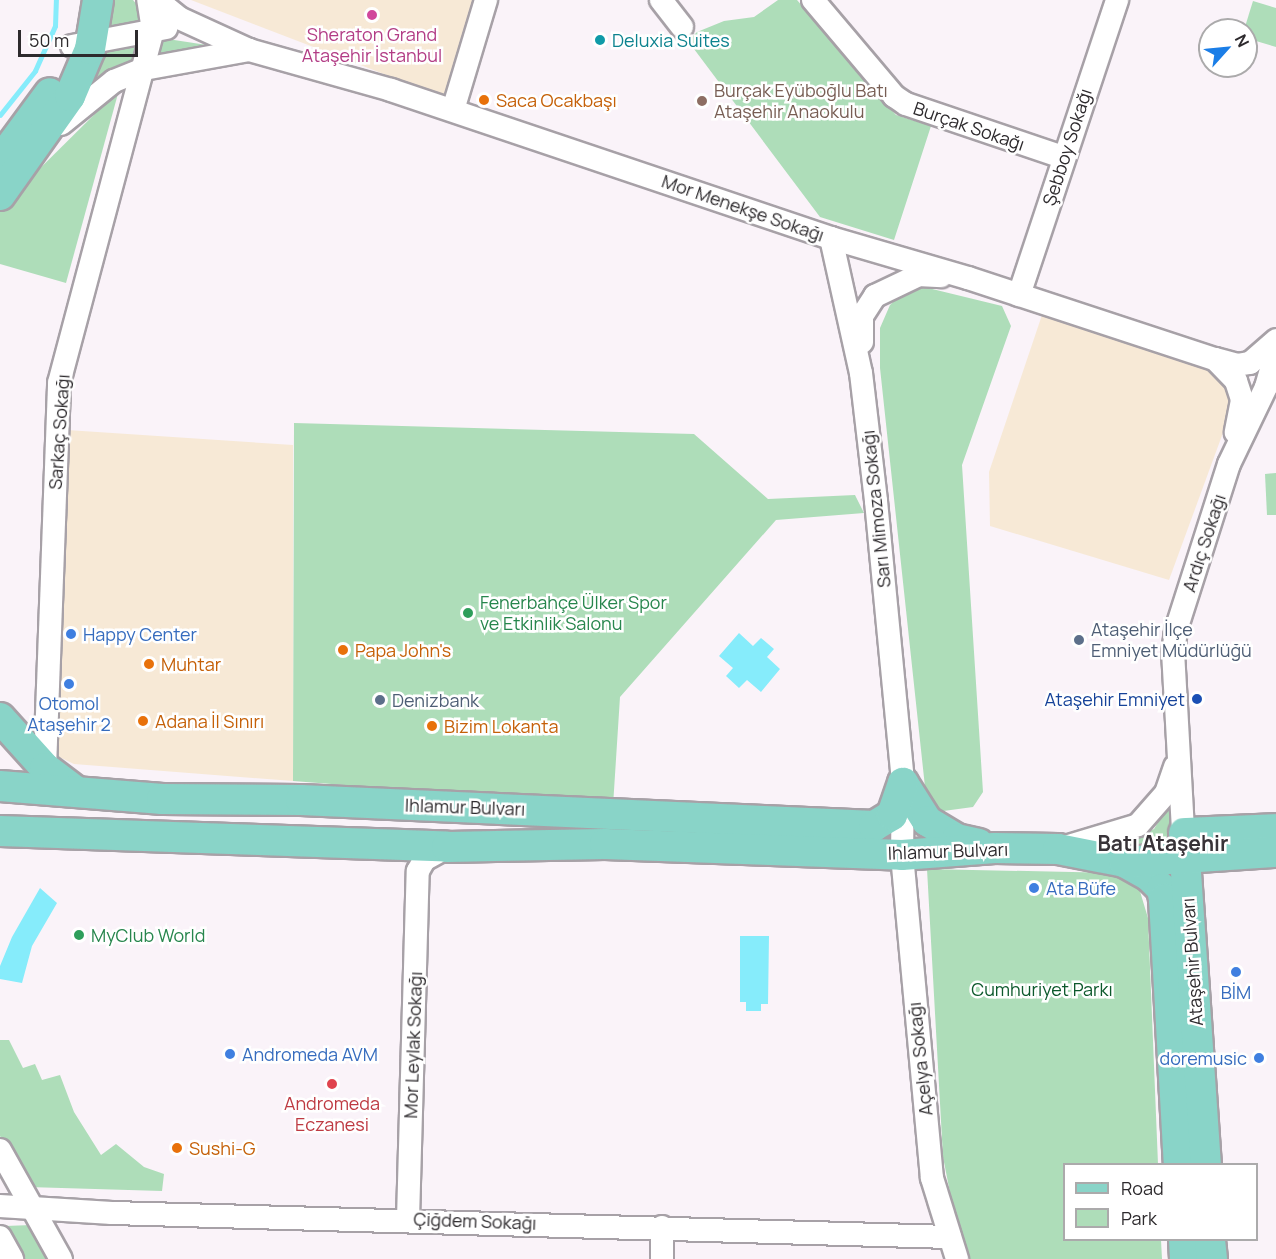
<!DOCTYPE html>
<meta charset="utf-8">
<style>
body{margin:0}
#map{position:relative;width:1276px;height:1259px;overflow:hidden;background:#faf3f9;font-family:Manrope,sans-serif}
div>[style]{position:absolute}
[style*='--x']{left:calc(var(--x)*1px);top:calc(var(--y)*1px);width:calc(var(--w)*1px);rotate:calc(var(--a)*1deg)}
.commercial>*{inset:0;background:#f7e9d6}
.green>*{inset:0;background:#aeddb9}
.water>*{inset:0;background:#86ecfb}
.stream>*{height:4.5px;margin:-2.25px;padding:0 2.25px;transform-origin:2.25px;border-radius:2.25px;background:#86ecfb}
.roads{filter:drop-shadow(2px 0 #a7a1a7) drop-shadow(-2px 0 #a7a1a7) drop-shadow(0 2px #a7a1a7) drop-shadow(0 -2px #a7a1a7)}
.minor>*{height:22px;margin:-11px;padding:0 11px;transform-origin:11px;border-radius:11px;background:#fff}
.major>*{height:30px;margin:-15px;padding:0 15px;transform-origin:15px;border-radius:15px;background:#89d4c8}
.dots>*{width:16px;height:16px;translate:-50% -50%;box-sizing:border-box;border:3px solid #fff;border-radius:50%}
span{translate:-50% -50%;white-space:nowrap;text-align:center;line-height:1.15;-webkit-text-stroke:5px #fff;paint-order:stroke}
.hotel-label{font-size:18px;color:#b23c85}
.culture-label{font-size:18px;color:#0d838f}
.left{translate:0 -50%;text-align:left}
.education-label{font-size:18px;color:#785e54}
.food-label{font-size:18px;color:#c56008}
.street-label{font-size:18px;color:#2d2a2d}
.leisure-label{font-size:18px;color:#27864d}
.service-label{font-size:18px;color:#4e5e75}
.shop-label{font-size:18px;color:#366cbe}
.right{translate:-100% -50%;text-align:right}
.transit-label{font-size:18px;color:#164399}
.park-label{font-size:18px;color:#0c592c}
.health-label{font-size:18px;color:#be3a42}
.quarter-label{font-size:21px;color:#383338;font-weight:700}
.legend{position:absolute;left:1063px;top:1163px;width:195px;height:78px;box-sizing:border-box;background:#fff;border:2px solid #abaaab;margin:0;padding:8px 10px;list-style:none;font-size:18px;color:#2d2a2d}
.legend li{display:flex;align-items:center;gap:12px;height:30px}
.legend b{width:30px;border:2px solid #abaaab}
.north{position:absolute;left:1198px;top:18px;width:60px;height:60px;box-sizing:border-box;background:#fff;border:2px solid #abaaab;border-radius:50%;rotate:63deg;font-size:16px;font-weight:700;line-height:24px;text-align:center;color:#2d2a2d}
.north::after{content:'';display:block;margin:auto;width:21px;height:27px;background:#1b7ee7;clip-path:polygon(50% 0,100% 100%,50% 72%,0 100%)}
.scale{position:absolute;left:18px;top:30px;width:120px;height:27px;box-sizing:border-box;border:3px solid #2d2a2d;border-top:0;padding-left:8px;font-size:18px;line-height:21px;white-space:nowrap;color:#2d2a2d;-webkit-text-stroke:4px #fff;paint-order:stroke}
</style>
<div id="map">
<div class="commercial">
<i style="clip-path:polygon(191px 0,473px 0,444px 97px)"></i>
<i style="clip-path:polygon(1042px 315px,1219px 370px,1235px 400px,1169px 580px,990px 526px,989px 472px)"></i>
<i style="clip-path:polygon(67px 430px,293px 445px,293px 781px,74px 764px,53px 754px)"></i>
</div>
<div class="green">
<i style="clip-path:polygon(112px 0,133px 0,139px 7px,140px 22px,110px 30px)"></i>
<i style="clip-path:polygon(778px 0,797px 0,896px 115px,931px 126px,894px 240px,820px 217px,688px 41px,697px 32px,724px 21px,754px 17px)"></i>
<i style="clip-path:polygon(1253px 1px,1276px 8px,1276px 47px,1246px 38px,1244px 30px)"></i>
<i style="clip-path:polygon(161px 38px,220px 47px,154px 59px)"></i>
<i style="clip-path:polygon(134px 40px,139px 56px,90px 91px,109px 45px)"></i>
<i style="clip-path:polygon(119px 90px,66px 283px,0 264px,0 208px)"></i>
<i style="clip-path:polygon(924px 287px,1002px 306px,1011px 326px,962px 465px,983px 792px,973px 807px,936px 812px,925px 787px,880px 368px,880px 328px,890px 305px,905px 290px)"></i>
<i style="clip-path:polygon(294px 423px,694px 434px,768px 499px,855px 495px,864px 513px,776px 520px,620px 697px,613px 806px,293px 781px)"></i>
<i style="clip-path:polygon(1276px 473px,1276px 515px,1267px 515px,1265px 474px)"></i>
<i style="clip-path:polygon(1171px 801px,1173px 851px,1110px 847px,1154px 829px)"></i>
<i style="clip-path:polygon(927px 869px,1117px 873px,1139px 888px,1148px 918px,1158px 1164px,1064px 1164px,1064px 1240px,1161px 1240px,1162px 1259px,968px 1259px,955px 1218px,943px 1157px)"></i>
<i style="clip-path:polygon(0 1040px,9px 1040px,23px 1068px,35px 1064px,42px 1080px,60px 1075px,74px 1112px,101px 1155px,116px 1144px,144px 1167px,164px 1174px,162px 1191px,28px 1187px,0 1136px)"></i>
<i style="clip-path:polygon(32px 1225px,50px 1259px,23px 1259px,5px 1226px)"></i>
</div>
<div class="water">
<i style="clip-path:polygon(739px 633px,753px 646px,761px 638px,774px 649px,767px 657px,780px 669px,761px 692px,747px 680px,739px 688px,726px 676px,733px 668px,719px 656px)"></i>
<i style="clip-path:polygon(40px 888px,57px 903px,32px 946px,22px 983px,0 979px,0 966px,12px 937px)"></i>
<i style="clip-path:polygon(740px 936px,769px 936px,768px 1004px,761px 1004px,761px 1011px,746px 1011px,746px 1002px,740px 1002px)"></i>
</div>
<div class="stream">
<i style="--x:0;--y:115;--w:56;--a:-51.5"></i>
<i style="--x:35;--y:71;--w:49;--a:-66"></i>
<i style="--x:55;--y:26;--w:26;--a:-88"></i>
</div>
<div class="roads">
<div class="minor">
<i style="--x:157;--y:0;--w:28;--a:39"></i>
<i style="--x:179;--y:18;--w:77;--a:24.6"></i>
<i style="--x:249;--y:50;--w:148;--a:15.7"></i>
<i style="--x:391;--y:90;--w:464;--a:18.6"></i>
<i style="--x:831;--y:238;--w:143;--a:16.3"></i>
<i style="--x:968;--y:278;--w:260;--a:18.2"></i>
<i style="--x:1215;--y:359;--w:23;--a:15"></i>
<i style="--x:1237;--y:365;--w:13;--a:-9"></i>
<i style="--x:1250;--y:363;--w:35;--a:-41"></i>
<i style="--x:661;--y:0;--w:34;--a:52"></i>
<i style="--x:813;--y:0;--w:126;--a:49.8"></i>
<i style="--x:894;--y:96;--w:14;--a:34"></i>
<i style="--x:906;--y:104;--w:166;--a:18.7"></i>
<i style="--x:72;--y:46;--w:96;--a:-10.8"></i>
<i style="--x:453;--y:110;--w:115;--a:-73.3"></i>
<i style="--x:61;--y:124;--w:68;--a:-39.1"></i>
<i style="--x:114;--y:81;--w:32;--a:-22"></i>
<i style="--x:144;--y:69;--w:107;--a:-10.3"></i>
<i style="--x:831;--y:238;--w:138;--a:77.5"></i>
<i style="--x:861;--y:373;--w:129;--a:83.3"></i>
<i style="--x:876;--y:501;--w:283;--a:84.5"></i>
<i style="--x:903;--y:783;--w:72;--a:90.8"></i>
<i style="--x:902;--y:855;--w:324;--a:84.7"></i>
<i style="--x:932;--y:1178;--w:85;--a:72.8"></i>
<i style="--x:1019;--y:295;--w:311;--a:-71.6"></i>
<i style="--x:862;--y:342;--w:26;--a:-90"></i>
<i style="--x:862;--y:316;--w:24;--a:-57"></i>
<i style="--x:875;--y:296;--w:49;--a:-25.5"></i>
<i style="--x:919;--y:275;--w:22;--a:3"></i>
<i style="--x:1215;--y:359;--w:30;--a:46"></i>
<i style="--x:1236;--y:381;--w:20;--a:72"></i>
<i style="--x:1242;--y:400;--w:33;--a:101"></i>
<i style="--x:45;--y:768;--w:385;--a:-87.9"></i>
<i style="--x:59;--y:383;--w:365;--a:-75.1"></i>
<i style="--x:153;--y:30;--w:30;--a:-99"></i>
<i style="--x:1062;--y:848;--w:79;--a:-16.8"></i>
<i style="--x:1138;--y:825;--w:43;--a:-48.8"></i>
<i style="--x:1166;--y:793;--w:28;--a:-71"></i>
<i style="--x:1184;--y:848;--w:194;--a:-93.2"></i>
<i style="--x:1173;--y:654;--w:24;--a:-83"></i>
<i style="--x:1176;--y:630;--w:174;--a:-72.3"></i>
<i style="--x:1229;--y:464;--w:85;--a:-64.3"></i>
<i style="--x:1266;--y:387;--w:35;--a:-74"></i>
<i style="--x:0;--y:1150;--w:125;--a:60.8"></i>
<i style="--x:0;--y:1206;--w:112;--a:3.6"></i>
<i style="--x:112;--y:1213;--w:838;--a:1.64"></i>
<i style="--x:408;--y:1219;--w:348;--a:-88.4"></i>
<i style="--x:418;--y:871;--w:13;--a:-61"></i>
<i style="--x:424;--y:860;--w:26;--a:-29"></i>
<i style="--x:0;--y:1237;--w:25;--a:61"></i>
<i style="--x:662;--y:1259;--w:32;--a:-90"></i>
</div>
<div class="major">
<i style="--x:0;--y:161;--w:84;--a:-53.7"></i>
<i style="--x:0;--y:195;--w:121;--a:-54.7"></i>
<i style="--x:70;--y:96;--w:51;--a:-66.9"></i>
<i style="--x:90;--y:49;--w:50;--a:-80.7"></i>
<i style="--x:0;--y:718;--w:67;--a:48"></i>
<i style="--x:45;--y:768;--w:39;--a:37"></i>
<i style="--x:903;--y:783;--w:45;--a:57.7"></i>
<i style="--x:927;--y:821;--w:35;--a:31"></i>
<i style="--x:957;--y:839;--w:22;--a:13"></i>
<i style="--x:0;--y:786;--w:163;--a:4.6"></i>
<i style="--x:162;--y:799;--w:139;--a:0.4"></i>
<i style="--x:301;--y:800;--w:574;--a:2.6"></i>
<i style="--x:874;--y:826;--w:21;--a:-31"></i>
<i style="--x:892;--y:815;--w:34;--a:-71"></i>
<i style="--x:0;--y:831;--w:447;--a:2"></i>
<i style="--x:447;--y:847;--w:158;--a:-1.1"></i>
<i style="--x:605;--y:844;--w:297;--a:2.1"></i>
<i style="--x:902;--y:855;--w:93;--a:-4.3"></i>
<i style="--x:995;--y:848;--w:63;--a:0.9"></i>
<i style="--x:1058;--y:849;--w:67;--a:11.1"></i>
<i style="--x:1124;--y:862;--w:29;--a:29"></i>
<i style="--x:1149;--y:876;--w:18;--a:45"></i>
<i style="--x:1162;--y:889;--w:10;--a:79"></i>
<i style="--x:1164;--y:899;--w:265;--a:86.8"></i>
<i style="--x:1184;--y:833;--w:92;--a:-2.5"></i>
<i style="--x:1185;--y:858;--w:307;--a:86.1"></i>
<i style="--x:1124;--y:862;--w:152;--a:-3.8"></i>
<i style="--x:1184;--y:1240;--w:19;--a:87"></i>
<i style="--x:1210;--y:1240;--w:19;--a:84"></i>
</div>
</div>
<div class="dots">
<i style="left:372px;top:15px;background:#d1479c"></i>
<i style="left:600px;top:40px;background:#0f9aa8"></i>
<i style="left:484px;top:100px;background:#e8710a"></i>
<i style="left:702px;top:101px;background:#8d6e63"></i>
<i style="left:468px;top:613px;background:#2e9e5b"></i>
<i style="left:71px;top:634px;background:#3f7fe0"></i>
<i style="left:1079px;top:640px;background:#5c6f8a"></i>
<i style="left:343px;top:650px;background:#e8710a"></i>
<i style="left:149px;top:664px;background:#e8710a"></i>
<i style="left:69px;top:684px;background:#3f7fe0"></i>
<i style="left:1197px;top:699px;background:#1a4fb4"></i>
<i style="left:380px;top:700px;background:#5c6f8a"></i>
<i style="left:143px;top:721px;background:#e8710a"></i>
<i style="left:432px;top:726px;background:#e8710a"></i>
<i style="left:1034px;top:888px;background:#3f7fe0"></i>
<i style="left:79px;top:935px;background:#2e9e5b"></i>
<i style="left:1236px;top:972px;background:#3f7fe0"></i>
<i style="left:230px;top:1054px;background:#3f7fe0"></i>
<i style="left:1259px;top:1058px;background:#3f7fe0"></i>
<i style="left:332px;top:1084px;background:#e0444e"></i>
<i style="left:177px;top:1148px;background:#e8710a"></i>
</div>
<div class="hotel-label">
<span style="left:372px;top:45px">Sheraton Grand<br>Ataşehir İstanbul</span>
</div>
<div class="culture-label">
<span class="left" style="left:612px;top:40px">Deluxia Suites</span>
</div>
<div class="education-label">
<span class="left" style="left:714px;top:101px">Burçak Eyüboğlu Batı<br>Ataşehir Anaokulu</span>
</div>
<div class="food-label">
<span class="left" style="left:496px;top:100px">Saca Ocakbaşı</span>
<span class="left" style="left:355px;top:650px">Papa John's</span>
<span class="left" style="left:161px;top:664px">Muhtar</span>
<span class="left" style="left:155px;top:721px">Adana İl Sınırı</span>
<span class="left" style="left:444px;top:726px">Bizim Lokanta</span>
<span class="left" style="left:189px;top:1148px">Sushi-G</span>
</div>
<div class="street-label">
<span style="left:969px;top:126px;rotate:19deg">Burçak Sokağı</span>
<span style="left:1067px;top:147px;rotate:-72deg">Şebboy Sokağı</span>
<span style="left:743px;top:208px;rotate:19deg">Mor Menekşe Sokağı</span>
<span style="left:59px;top:432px;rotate:-86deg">Sarkaç Sokağı</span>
<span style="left:876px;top:509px;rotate:-96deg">Sarı Mimoza Sokağı</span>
<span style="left:1204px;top:543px;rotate:-72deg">Ardıç Sokağı</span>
<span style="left:465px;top:807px;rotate:2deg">Ihlamur Bulvarı</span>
<span style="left:948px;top:851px;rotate:-2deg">Ihlamur Bulvarı</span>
<span style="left:1192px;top:962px;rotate:-94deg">Ataşehir Bulvarı</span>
<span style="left:413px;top:1045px;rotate:-88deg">Mor Leylak Sokağı</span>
<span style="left:920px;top:1059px;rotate:-96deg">Açelya Sokağı</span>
<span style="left:475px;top:1221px;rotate:2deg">Çiğdem Sokağı</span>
</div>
<div class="leisure-label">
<span class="left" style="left:480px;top:613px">Fenerbahçe Ülker Spor<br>ve Etkinlik Salonu</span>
<span class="left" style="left:91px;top:935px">MyClub World</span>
</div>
<div class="service-label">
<span class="left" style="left:1091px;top:640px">Ataşehir İlçe<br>Emniyet Müdürlüğü</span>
<span class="left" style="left:392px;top:700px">Denizbank</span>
</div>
<div class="shop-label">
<span class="left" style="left:83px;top:634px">Happy Center</span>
<span style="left:69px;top:714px">Otomol<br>Ataşehir 2</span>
<span class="left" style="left:1046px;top:888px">Ata Büfe</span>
<span style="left:1236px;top:992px">BİM</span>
<span class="left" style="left:242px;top:1054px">Andromeda AVM</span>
<span class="right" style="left:1247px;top:1058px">doremusic</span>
</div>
<div class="transit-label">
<span class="right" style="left:1185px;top:699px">Ataşehir Emniyet</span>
</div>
<div class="park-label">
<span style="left:1042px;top:989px">Cumhuriyet Parkı</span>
</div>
<div class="health-label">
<span style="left:332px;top:1114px">Andromeda<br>Eczanesi</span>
</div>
<div class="quarter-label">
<span style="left:1163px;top:843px">Batı Ataşehir</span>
</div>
<ul class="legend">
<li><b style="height:8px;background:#89d4c8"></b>Road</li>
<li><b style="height:16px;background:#aeddb9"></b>Park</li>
</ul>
<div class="north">N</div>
<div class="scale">50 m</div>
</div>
